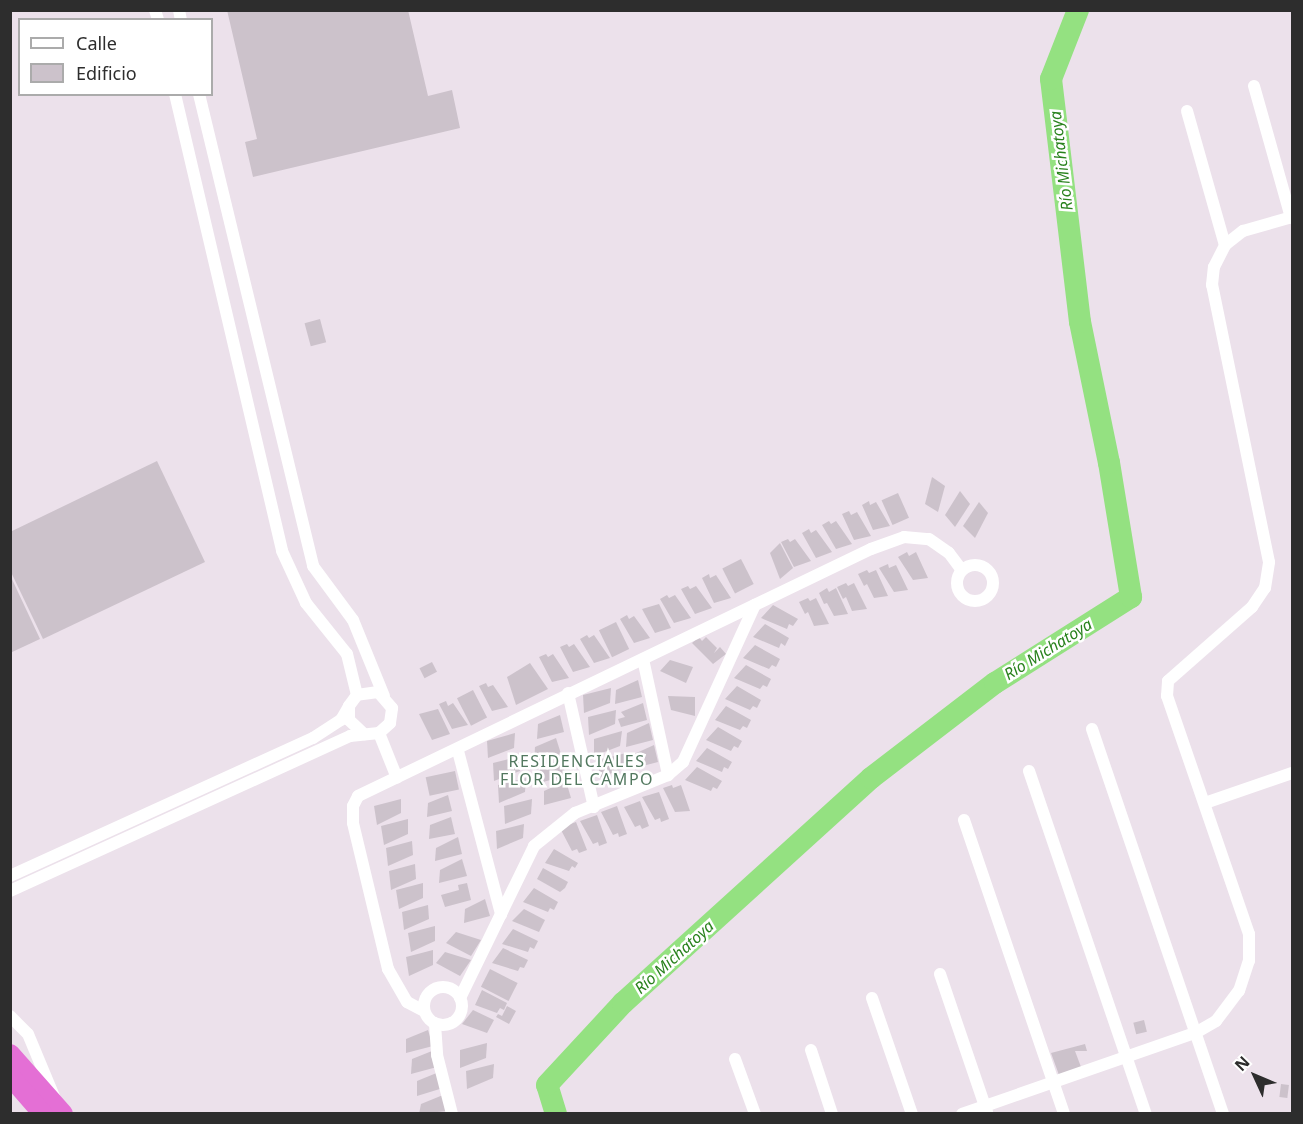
<!DOCTYPE html>
<meta charset="utf-8">
<style>
body{margin:0}
#map{position:relative;width:1303px;height:1124px;overflow:hidden;background:#ece1eb;font-family:"Noto Sans",sans-serif}
div>[style]{position:absolute}
[style*='--x']{left:calc(var(--x)*1px);top:calc(var(--y)*1px);width:calc(var(--w)*1px);rotate:calc(var(--a)*1deg)}
.river>*{height:22px;margin:-11px;padding:0 11px;transform-origin:11px;border-radius:11px;background:#94e181}
.building>*{inset:0;background:#ccc2cb;transform-origin:0 0}
.minor>*{height:12px;margin:-6px;padding:0 6px;transform-origin:6px;border-radius:6px;background:#fff}
.minor>.ring{margin:-6px;padding:0;box-sizing:content-box;background:none;border:12px solid #fff;border-radius:50%}
.trunk>*{height:20px;margin:-10px;padding:0 10px;transform-origin:10px;border-radius:10px;background:#e46fd5}
span{translate:-50% -50%;white-space:nowrap;text-align:center;line-height:1.15;-webkit-text-stroke:5px #fff;paint-order:stroke}
.water-label{font-size:16px;color:#29821d;font-style:italic}
.neighbourhood-label{font-size:16px;color:#52785f;letter-spacing:1.5px}
.frame{position:absolute;inset:0;border:12px solid #2d2d2d;pointer-events:none}
.legend{position:absolute;left:18px;top:18px;width:195px;height:78px;box-sizing:border-box;background:#fff;border:2px solid #ababab;margin:0;padding:8px 10px;list-style:none;font-size:18px;color:#2d2d2d}
.legend li{display:flex;align-items:center;gap:12px;height:30px}
.legend b{width:30px;border:2px solid #ababab}
.north{position:absolute;left:1225px;top:1046px;width:60px;height:60px;-webkit-text-stroke:4px #fff;paint-order:stroke;rotate:314deg;font-size:16px;font-weight:700;line-height:24px;text-align:center;color:#2d2d2d}
.north::after{content:'';display:block;margin:auto;width:21px;height:27px;background:#2d2d2d;clip-path:polygon(50% 0,100% 100%,50% 72%,0 100%)}
</style>
<div id="map">
<div class="river">
<i style="--x:556;--y:1114;--w:30;--a:-107"></i>
<i style="--x:547;--y:1085;--w:112;--a:-47.2"></i>
<i style="--x:623;--y:1003;--w:335;--a:-42.2"></i>
<i style="--x:871;--y:778;--w:156;--a:-37.5"></i>
<i style="--x:995;--y:683;--w:161;--a:-32.3"></i>
<i style="--x:1131;--y:597;--w:136;--a:-99.3"></i>
<i style="--x:1109;--y:463;--w:144;--a:-101.6"></i>
<i style="--x:1080;--y:322;--w:245;--a:-96.8"></i>
<i style="--x:1051;--y:79;--w:74;--a:-68.6"></i>
</div>
<div class="building">
<i style="clip-path:polygon(227px 10px,408px 10px,428px 96px,452px 90px,460px 128px,253px 177px,245px 142px,257px 139px)"></i>
<i style="left:320px;top:319px;width:24px;height:16px;rotate:75deg"></i>
<i style="clip-path:polygon(157px 461px,205px 562px,43px 639px,10px 570px,10px 532px)"></i>
<i style="clip-path:polygon(932px 477px,945px 486px,938px 512px,925px 504px)"></i>
<i style="clip-path:polygon(960px 491px,970px 504px,955px 527px,945px 515px)"></i>
<i style="left:898px;top:493px;width:27px;height:18px;rotate:66deg"></i>
<i style="clip-path:polygon(869px 501px,870px 505px,876px 502px,890px 526px,873px 530px,862px 505px)"></i>
<i style="clip-path:polygon(979px 502px,988px 513px,975px 538px,963px 526px)"></i>
<i style="clip-path:polygon(849px 511px,851px 515px,857px 512px,871px 536px,854px 540px,842px 514px)"></i>
<i style="clip-path:polygon(829px 521px,831px 524px,836px 521px,852px 544px,836px 549px,822px 525px)"></i>
<i style="clip-path:polygon(809px 529px,811px 533px,816px 530px,832px 552px,816px 558px,802px 533px)"></i>
<i style="clip-path:polygon(788px 539px,790px 542px,795px 539px,811px 561px,794px 567px,781px 542px)"></i>
<i style="clip-path:polygon(780px 543px,793px 568px,780px 579px,770px 553px)"></i>
<i style="clip-path:polygon(907px 552px,909px 556px,916px 552px,928px 578px,913px 580px,898px 557px)"></i>
<i style="left:741px;top:559px;width:28px;height:21px;rotate:63deg"></i>
<i style="clip-path:polygon(888px 564px,889px 568px,896px 565px,908px 590px,894px 592px,879px 568px)"></i>
<i style="clip-path:polygon(867px 570px,869px 573px,876px 570px,888px 596px,874px 598px,867px 584px,864px 586px,858px 574px)"></i>
<i style="clip-path:polygon(709px 574px,710px 578px,716px 575px,731px 598px,714px 603px,702px 578px)"></i>
<i style="clip-path:polygon(10px 575px,40px 639px,10px 653px)"></i>
<i style="clip-path:polygon(846px 583px,848px 586px,854px 583px,867px 609px,852px 611px,846px 597px,843px 599px,837px 587px)"></i>
<i style="clip-path:polygon(688px 586px,690px 589px,696px 586px,712px 608px,695px 614px,681px 589px)"></i>
<i style="clip-path:polygon(827px 588px,829px 592px,836px 588px,848px 614px,834px 616px,827px 603px,824px 604px,819px 593px)"></i>
<i style="clip-path:polygon(667px 595px,669px 598px,675px 595px,691px 618px,674px 623px,660px 599px)"></i>
<i style="clip-path:polygon(808px 598px,810px 601px,816px 598px,829px 624px,814px 626px,808px 612px,805px 614px,799px 602px)"></i>
<i style="clip-path:polygon(659px 604px,671px 628px,655px 633px,642px 609px)"></i>
<i style="clip-path:polygon(773px 605px,798px 619px,793px 626px,789px 624px,787px 629px,761px 618px)"></i>
<i style="clip-path:polygon(627px 615px,629px 619px,634px 616px,650px 638px,634px 643px,620px 619px)"></i>
<i style="left:616px;top:622px;width:30px;height:19px;rotate:64deg"></i>
<i style="clip-path:polygon(765px 624px,789px 638px,785px 646px,781px 643px,779px 648px,753px 637px)"></i>
<i style="clip-path:polygon(587px 635px,589px 638px,594px 635px,610px 658px,594px 663px,580px 639px)"></i>
<i style="clip-path:polygon(699px 637px,702px 641px,706px 637px,717px 648px,714px 653px,720px 647px,726px 654px,713px 664px,692px 643px)"></i>
<i style="clip-path:polygon(567px 644px,569px 647px,574px 644px,590px 667px,573px 672px,560px 647px)"></i>
<i style="clip-path:polygon(755px 645px,780px 659px,776px 667px,772px 665px,769px 669px,743px 658px)"></i>
<i style="clip-path:polygon(546px 654px,548px 657px,553px 654px,569px 678px,552px 682px,539px 657px)"></i>
<i style="clip-path:polygon(670px 660px,693px 667px,686px 683px,660px 671px)"></i>
<i style="left:432px;top:662px;width:11px;height:14px;rotate:63deg"></i>
<i style="clip-path:polygon(530px 663px,548px 689px,516px 705px,507px 677px)"></i>
<i style="clip-path:polygon(746px 665px,771px 679px,767px 687px,763px 685px,760px 689px,734px 678px)"></i>
<i style="clip-path:polygon(638px 680px,642px 697px,615px 704px,616px 690px)"></i>
<i style="clip-path:polygon(486px 683px,488px 687px,493px 685px,508px 707px,492px 711px,479px 686px)"></i>
<i style="clip-path:polygon(737px 686px,761px 700px,757px 708px,753px 706px,750px 710px,725px 699px)"></i>
<i style="clip-path:polygon(611px 688px,610px 703px,584px 713px,583px 695px)"></i>
<i style="left:473px;top:690px;width:31px;height:18px;rotate:63deg"></i>
<i style="clip-path:polygon(668px 696px,695px 697px,695px 716px,671px 710px)"></i>
<i style="clip-path:polygon(446px 701px,448px 706px,453px 703px,468px 725px,452px 729px,439px 704px)"></i>
<i style="clip-path:polygon(643px 703px,647px 720px,621px 727px,618px 719px,625px 717px,621px 712px)"></i>
<i style="clip-path:polygon(726px 706px,751px 720px,747px 728px,743px 726px,740px 730px,715px 720px)"></i>
<i style="clip-path:polygon(438px 709px,450px 734px,432px 740px,419px 714px)"></i>
<i style="clip-path:polygon(616px 710px,615px 724px,589px 735px,588px 717px)"></i>
<i style="clip-path:polygon(560px 715px,564px 732px,537px 739px,538px 724px)"></i>
<i style="clip-path:polygon(649px 723px,653px 740px,626px 747px,627px 733px)"></i>
<i style="clip-path:polygon(718px 727px,742px 741px,738px 748px,734px 746px,731px 751px,706px 740px)"></i>
<i style="clip-path:polygon(622px 731px,620px 746px,594px 756px,594px 739px)"></i>
<i style="clip-path:polygon(515px 733px,514px 748px,488px 758px,487px 741px)"></i>
<i style="clip-path:polygon(556px 738px,561px 754px,534px 762px,535px 747px)"></i>
<i style="clip-path:polygon(654px 745px,658px 762px,631px 769px,632px 755px)"></i>
<i style="clip-path:polygon(707px 748px,732px 762px,728px 769px,724px 767px,722px 772px,696px 761px)"></i>
<i style="clip-path:polygon(626px 753px,625px 768px,599px 778px,599px 760px)"></i>
<i style="clip-path:polygon(521px 756px,520px 771px,494px 781px,493px 763px)"></i>
<i style="clip-path:polygon(561px 759px,566px 776px,539px 783px,540px 769px)"></i>
<i style="clip-path:polygon(697px 767px,722px 781px,717px 789px,713px 787px,711px 791px,685px 780px)"></i>
<i style="left:455px;top:771px;width:19px;height:30px;rotate:78deg"></i>
<i style="clip-path:polygon(526px 778px,525px 792px,499px 803px,498px 785px)"></i>
<i style="clip-path:polygon(566px 781px,571px 798px,544px 805px,544px 791px)"></i>
<i style="clip-path:polygon(672px 785px,673px 788px,681px 785px,690px 811px,675px 812px,663px 788px)"></i>
<i style="clip-path:polygon(659px 792px,669px 819px,661px 822px,660px 818px,655px 820px,642px 797px)"></i>
<i style="clip-path:polygon(448px 795px,452px 811px,427px 817px,428px 803px)"></i>
<i style="clip-path:polygon(401px 799px,401px 813px,377px 825px,374px 806px)"></i>
<i style="clip-path:polygon(532px 799px,531px 814px,505px 824px,504px 806px)"></i>
<i style="clip-path:polygon(640px 801px,649px 826px,642px 829px,640px 825px,635px 827px,624px 807px)"></i>
<i style="clip-path:polygon(617px 806px,627px 834px,619px 837px,618px 833px,613px 835px,601px 812px)"></i>
<i style="clip-path:polygon(597px 815px,607px 843px,599px 846px,598px 842px,593px 844px,580px 821px)"></i>
<i style="clip-path:polygon(451px 817px,455px 834px,429px 839px,430px 825px)"></i>
<i style="clip-path:polygon(408px 819px,408px 834px,384px 845px,381px 826px)"></i>
<i style="clip-path:polygon(576px 822px,587px 850px,579px 853px,577px 849px,572px 851px,560px 828px)"></i>
<i style="clip-path:polygon(524px 824px,523px 838px,497px 849px,496px 831px)"></i>
<i style="clip-path:polygon(458px 837px,462px 854px,435px 861px,436px 848px)"></i>
<i style="clip-path:polygon(412px 841px,413px 855px,388px 866px,386px 848px)"></i>
<i style="clip-path:polygon(554px 849px,578px 863px,575px 868px,572px 866px,569px 871px,545px 863px)"></i>
<i style="clip-path:polygon(462px 859px,467px 876px,439px 883px,440px 870px)"></i>
<i style="clip-path:polygon(415px 864px,416px 879px,391px 890px,389px 871px)"></i>
<i style="clip-path:polygon(543px 868px,568px 882px,565px 888px,560px 892px,537px 879px)"></i>
<i style="clip-path:polygon(423px 883px,423px 898px,399px 909px,396px 890px)"></i>
<i style="clip-path:polygon(467px 883px,471px 900px,445px 907px,441px 895px,459px 890px,458px 885px)"></i>
<i style="clip-path:polygon(534px 888px,558px 902px,554px 910px,550px 908px,548px 912px,523px 902px)"></i>
<i style="clip-path:polygon(485px 899px,490px 916px,464px 923px,465px 909px)"></i>
<i style="clip-path:polygon(428px 905px,429px 919px,404px 930px,402px 912px)"></i>
<i style="clip-path:polygon(524px 909px,545px 920px,539px 932px,512px 921px)"></i>
<i style="clip-path:polygon(435px 926px,435px 941px,411px 952px,408px 933px)"></i>
<i style="clip-path:polygon(513px 929px,538px 941px,534px 949px,530px 947px,528px 952px,502px 944px)"></i>
<i style="clip-path:polygon(456px 932px,481px 940px,471px 956px,446px 943px)"></i>
<i style="clip-path:polygon(503px 948px,528px 960px,524px 968px,520px 967px,518px 971px,492px 963px)"></i>
<i style="clip-path:polygon(433px 950px,433px 965px,409px 976px,406px 957px)"></i>
<i style="clip-path:polygon(445px 952px,471px 960px,460px 976px,436px 963px)"></i>
<i style="left:490px;top:969px;width:31px;height:20px;rotate:27deg"></i>
<i style="clip-path:polygon(482px 990px,507px 1003px,504px 1010px,500px 1008px,497px 1013px,475px 1005px)"></i>
<i style="clip-path:polygon(507px 1006px,516px 1011px,509px 1024px,496px 1017px,498px 1014px,502px 1016px)"></i>
<i style="clip-path:polygon(473px 1010px,494px 1020px,487px 1033px,462px 1024px)"></i>
<i style="left:1144px;top:1020px;width:12px;height:11px;rotate:76deg"></i>
<i style="clip-path:polygon(428px 1030px,433px 1046px,406px 1053px,406px 1039px)"></i>
<i style="clip-path:polygon(487px 1043px,486px 1058px,460px 1068px,460px 1050px)"></i>
<i style="clip-path:polygon(1085px 1044px,1087px 1051px,1075px 1051px,1081px 1067px,1059px 1075px,1051px 1053px)"></i>
<i style="clip-path:polygon(432px 1051px,437px 1067px,411px 1074px,412px 1059px)"></i>
<i style="clip-path:polygon(494px 1064px,493px 1078px,467px 1089px,466px 1071px)"></i>
<i style="clip-path:polygon(439px 1072px,443px 1088px,417px 1096px,417px 1081px)"></i>
<i style="left:1281px;top:1084px;width:8px;height:13px;rotate:7deg"></i>
<i style="clip-path:polygon(443px 1095px,447px 1111px,419px 1114px,421px 1104px)"></i>
</div>
<div class="minor">
<i style="--x:155;--y:10;--w:10;--a:73"></i>
<i style="--x:179;--y:10;--w:10;--a:79"></i>
<i style="--x:1254;--y:86;--w:137;--a:74.3"></i>
<i style="--x:175;--y:94;--w:469;--a:76.8"></i>
<i style="--x:282;--y:551;--w:57;--a:65.2"></i>
<i style="--x:306;--y:603;--w:65;--a:51.2"></i>
<i style="--x:347;--y:654;--w:42;--a:76.3"></i>
<i style="--x:199;--y:94;--w:486;--a:76.4"></i>
<i style="--x:313;--y:566;--w:67;--a:53.5"></i>
<i style="--x:353;--y:620;--w:82;--a:67.8"></i>
<i style="--x:1187;--y:111;--w:139;--a:74.2"></i>
<i class="ring" style="left:957px;top:565px;width:24px;height:24px"></i>
<i style="--x:643;--y:659;--w:119;--a:77.8"></i>
<i style="--x:568;--y:693;--w:117;--a:77.2"></i>
<i style="--x:1092;--y:729;--w:407;--a:71.2"></i>
<i style="--x:379;--y:733;--w:48;--a:68.2"></i>
<i style="--x:458;--y:751;--w:169;--a:75.2"></i>
<i style="--x:1029;--y:771;--w:362;--a:71.2"></i>
<i style="--x:1205;--y:803;--w:92;--a:-19"></i>
<i style="--x:964;--y:820;--w:311;--a:71.2"></i>
<i style="--x:10;--y:876;--w:333;--a:-24.5"></i>
<i style="--x:313;--y:738;--w:33;--a:-33"></i>
<i style="--x:341;--y:720;--w:14;--a:-60"></i>
<i style="--x:10;--y:891;--w:374;--a:-24.5"></i>
<i style="--x:350;--y:736;--w:29;--a:-6"></i>
<i style="--x:379;--y:733;--w:15;--a:-42"></i>
<i style="--x:390;--y:723;--w:15;--a:-82"></i>
<i style="--x:392;--y:708;--w:21;--a:-131"></i>
<i style="--x:378;--y:692;--w:21;--a:172"></i>
<i style="--x:357;--y:695;--w:14;--a:126"></i>
<i style="--x:349;--y:706;--w:14;--a:90"></i>
<i style="--x:349;--y:720;--w:21;--a:43"></i>
<i style="--x:940;--y:974;--w:146;--a:71.2"></i>
<i class="ring" style="left:424px;top:987px;width:26px;height:26px"></i>
<i style="--x:460;--y:998;--w:169;--a:-64"></i>
<i style="--x:534;--y:846;--w:53;--a:-38.8"></i>
<i style="--x:575;--y:813;--w:100;--a:-22.2"></i>
<i style="--x:668;--y:775;--w:20;--a:-41"></i>
<i style="--x:683;--y:762;--w:173;--a:-65.4"></i>
<i style="--x:872;--y:998;--w:123;--a:71"></i>
<i style="--x:424;--y:1011;--w:19;--a:-152"></i>
<i style="--x:407;--y:1002;--w:38;--a:-120"></i>
<i style="--x:388;--y:969;--w:150;--a:-103.5"></i>
<i style="--x:353;--y:823;--w:17;--a:-90"></i>
<i style="--x:353;--y:806;--w:11;--a:-63"></i>
<i style="--x:358;--y:796;--w:569;--a:-25.71"></i>
<i style="--x:871;--y:549;--w:35;--a:-20"></i>
<i style="--x:904;--y:537;--w:25;--a:5"></i>
<i style="--x:929;--y:539;--w:24;--a:35"></i>
<i style="--x:949;--y:553;--w:21;--a:53"></i>
<i style="--x:10;--y:1016;--w:25;--a:45"></i>
<i style="--x:28;--y:1034;--w:70;--a:67.4"></i>
<i style="--x:435;--y:1024;--w:31;--a:86"></i>
<i style="--x:437;--y:1055;--w:61;--a:75.7"></i>
<i style="--x:811;--y:1050;--w:67;--a:71.8"></i>
<i style="--x:735;--y:1059;--w:59;--a:70"></i>
<i style="--x:962;--y:1114;--w:249;--a:-19.2"></i>
<i style="--x:1197;--y:1032;--w:22;--a:-30"></i>
<i style="--x:1216;--y:1021;--w:38;--a:-53"></i>
<i style="--x:1239;--y:991;--w:32;--a:-72"></i>
<i style="--x:1249;--y:961;--w:27;--a:-90"></i>
<i style="--x:1249;--y:934;--w:252;--a:-109"></i>
<i style="--x:1167;--y:696;--w:15;--a:-86"></i>
<i style="--x:1168;--y:681;--w:112;--a:-41.4"></i>
<i style="--x:1252;--y:607;--w:23;--a:-56"></i>
<i style="--x:1265;--y:588;--w:26;--a:-81"></i>
<i style="--x:1269;--y:562;--w:283;--a:-101.6"></i>
<i style="--x:1212;--y:285;--w:18;--a:-84"></i>
<i style="--x:1214;--y:267;--w:25;--a:-63"></i>
<i style="--x:1225;--y:245;--w:23;--a:-38"></i>
<i style="--x:1243;--y:231;--w:51;--a:-15.9"></i>
</div>
<div class="trunk">
<i style="--x:10;--y:1054;--w:80;--a:48.5"></i>
<i style="--x:10;--y:1076;--w:50;--a:49"></i>
</div>
<div class="water-label">
<span style="left:1061px;top:161px;rotate:-97deg">Río Michatoya</span>
<span style="left:1048px;top:649px;rotate:-32deg">Río Michatoya</span>
<span style="left:674px;top:957px;rotate:-42deg">Río Michatoya</span>
</div>
<div class="neighbourhood-label">
<span style="left:577px;top:770px">RESIDENCIALES<br>FLOR DEL CAMPO</span>
</div>
<div class="frame"></div>
<ul class="legend">
<li><b style="height:8px;background:#fff"></b>Calle</li>
<li><b style="height:16px;background:#ccc2cb"></b>Edificio</li>
</ul>
<div class="north">N</div>
</div>
